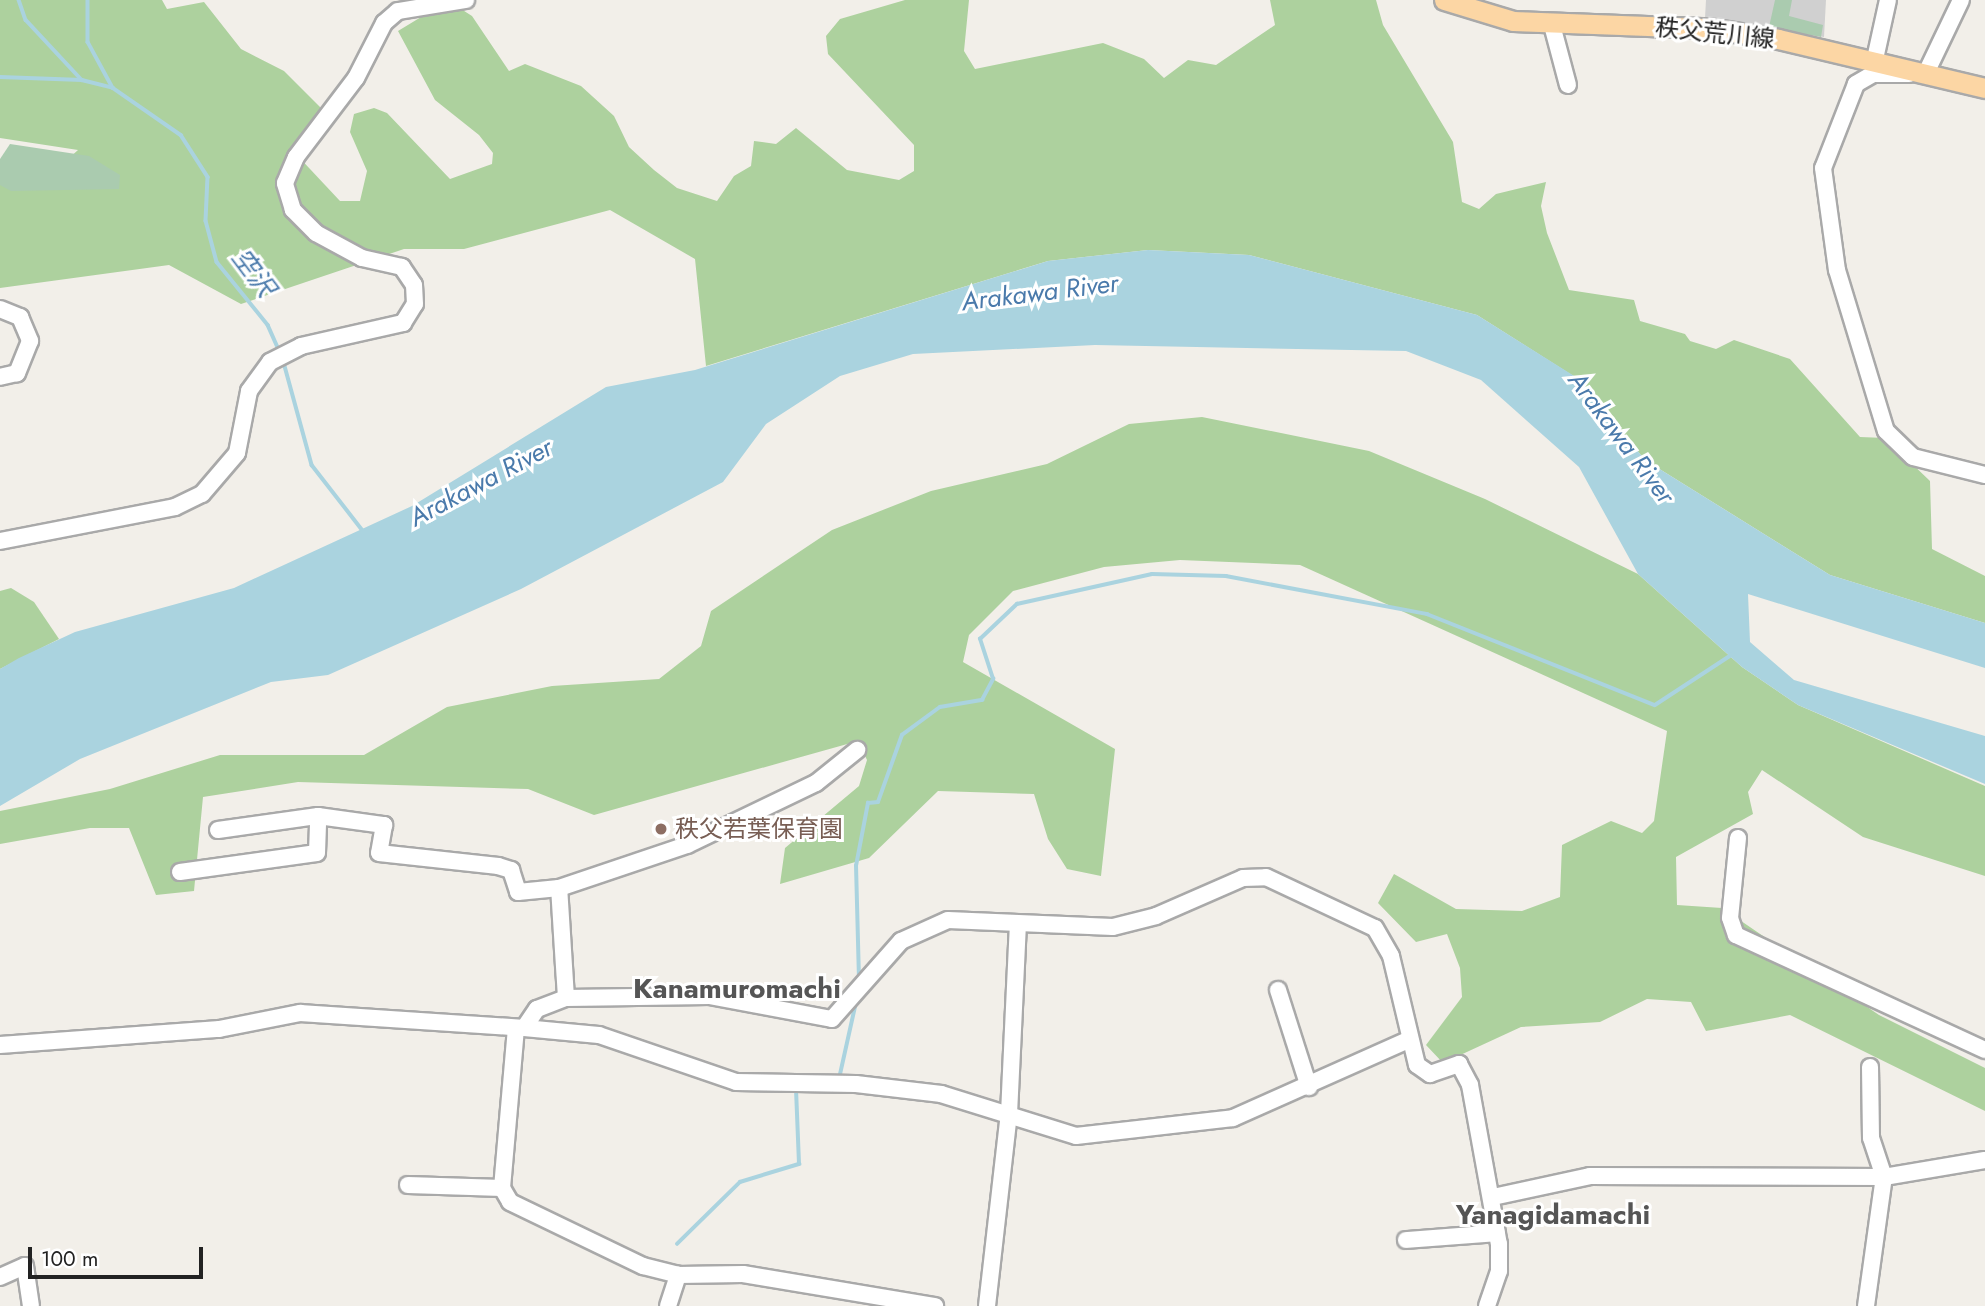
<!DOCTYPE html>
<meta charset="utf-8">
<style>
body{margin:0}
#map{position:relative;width:1985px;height:1306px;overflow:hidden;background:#f2efe9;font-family:Jost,"Noto Sans JP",sans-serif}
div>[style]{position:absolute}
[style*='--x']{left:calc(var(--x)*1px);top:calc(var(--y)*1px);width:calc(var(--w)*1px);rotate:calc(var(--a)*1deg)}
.religious>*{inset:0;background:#d0d0d0}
.forest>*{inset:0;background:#add19e}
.cemetery>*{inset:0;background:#aacbaf}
.water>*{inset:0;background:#aad3df}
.stream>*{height:3.5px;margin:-1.75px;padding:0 1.75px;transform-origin:1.75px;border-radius:1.75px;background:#aad3df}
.roads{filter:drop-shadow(2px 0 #a9a9a9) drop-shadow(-2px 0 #a9a9a9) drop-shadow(0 2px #a9a9a9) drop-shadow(0 -2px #a9a9a9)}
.minor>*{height:16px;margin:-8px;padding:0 8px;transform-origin:8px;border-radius:8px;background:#fff}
.major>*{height:19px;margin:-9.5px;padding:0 9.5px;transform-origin:9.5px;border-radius:9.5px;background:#fcd6a4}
.dots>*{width:19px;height:19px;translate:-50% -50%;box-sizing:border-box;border:4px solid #fff;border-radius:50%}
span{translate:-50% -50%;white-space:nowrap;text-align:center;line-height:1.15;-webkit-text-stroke:6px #fff;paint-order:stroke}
.street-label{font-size:24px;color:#222}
.education-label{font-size:24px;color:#785e54}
.left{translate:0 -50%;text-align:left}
.water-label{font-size:26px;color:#4a7aab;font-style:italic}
.quarter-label{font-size:28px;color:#555;font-weight:700}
.scale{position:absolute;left:28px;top:1247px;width:175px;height:32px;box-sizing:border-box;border:4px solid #222;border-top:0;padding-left:9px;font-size:21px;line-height:24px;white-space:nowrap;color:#222;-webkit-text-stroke:5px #fff;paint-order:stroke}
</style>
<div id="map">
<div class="religious">
<i style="clip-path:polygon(1706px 0,1826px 0,1824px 37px,1705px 18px)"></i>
</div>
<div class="forest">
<i style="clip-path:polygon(0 0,162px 0,167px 9px,204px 2px,241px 49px,284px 71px,323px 110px,295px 153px,340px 201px,360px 201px,367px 171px,350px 132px,354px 114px,374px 108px,387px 113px,450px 179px,492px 164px,493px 153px,479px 135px,435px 100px,398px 31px,431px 11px,461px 9px,472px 16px,509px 71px,525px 64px,581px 86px,614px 116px,629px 147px,654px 170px,677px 188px,717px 201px,734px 176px,751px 166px,754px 141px,776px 144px,796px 128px,847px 170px,899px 180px,914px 171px,914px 145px,828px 54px,826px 36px,840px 19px,905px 0,969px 0,964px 51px,975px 69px,1103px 43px,1144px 59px,1164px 78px,1188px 60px,1216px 65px,1275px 25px,1270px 0,1376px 0,1383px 25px,1453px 142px,1462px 202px,1479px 209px,1496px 194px,1546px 182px,1541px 206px,1547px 233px,1569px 290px,1634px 300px,1640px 321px,1685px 334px,1690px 341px,1716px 349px,1734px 340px,1790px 359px,1860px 437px,1885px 438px,1930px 481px,1932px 549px,1985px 576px,1985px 623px,1830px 575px,1645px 460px,1578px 379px,1477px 315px,1249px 255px,1148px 250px,1048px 261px,706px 366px,695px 259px,610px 210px,464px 249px,404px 249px,241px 304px,169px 265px,0 288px,0 185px,46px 179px,78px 150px,0 138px)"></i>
<i style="clip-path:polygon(1202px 417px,1369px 451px,1485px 499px,1638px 574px,1742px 667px,1798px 705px,1985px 786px,1985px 876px,1863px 837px,1762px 770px,1748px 792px,1753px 814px,1676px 857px,1677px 905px,1722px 908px,1879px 1015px,1985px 1068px,1985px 1111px,1790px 1015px,1706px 1031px,1691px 1002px,1647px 999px,1600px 1022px,1521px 1027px,1443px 1063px,1426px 1045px,1462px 997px,1460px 968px,1447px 934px,1416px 942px,1378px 903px,1394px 874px,1456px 909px,1522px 911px,1560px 897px,1562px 845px,1611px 821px,1642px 833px,1654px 821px,1667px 731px,1300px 565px,1180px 560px,1104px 567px,1013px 591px,969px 635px,963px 662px,1115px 749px,1101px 876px,1067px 869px,1048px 839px,1034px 794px,938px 791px,869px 858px,780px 884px,785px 848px,859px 786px,867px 760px,858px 741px,594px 815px,528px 789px,298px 782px,203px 797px,194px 891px,156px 895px,129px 828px,90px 828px,0 844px,0 811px,110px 789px,220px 755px,364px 755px,447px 707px,552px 686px,659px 679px,701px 646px,711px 611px,832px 530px,931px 491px,1047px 464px,1129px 424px)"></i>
<i style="clip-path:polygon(11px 588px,34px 602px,59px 639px,0 669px,0 591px)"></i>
</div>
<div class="cemetery">
<i style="clip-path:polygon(1775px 0,1792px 0,1789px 16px,1823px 25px,1821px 37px,1769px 27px)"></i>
<i style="clip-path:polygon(10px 144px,89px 156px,120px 175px,119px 189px,11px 191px,0 185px,0 159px)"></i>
</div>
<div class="water">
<i style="clip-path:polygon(1148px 250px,1249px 255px,1477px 315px,1579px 379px,1645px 460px,1830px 575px,1985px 623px,1985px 668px,1748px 594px,1750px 642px,1794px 680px,1985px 736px,1985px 784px,1798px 705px,1742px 667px,1638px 574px,1579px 467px,1481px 380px,1406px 351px,1095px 345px,913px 354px,840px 376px,766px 424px,723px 482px,521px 589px,328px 675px,271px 682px,80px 759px,0 806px,0 669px,19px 658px,75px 632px,234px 588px,412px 506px,606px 387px,695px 370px,1048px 261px)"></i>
</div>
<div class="stream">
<i style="--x:19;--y:0;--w:21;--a:71"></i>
<i style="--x:26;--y:20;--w:82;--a:47"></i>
<i style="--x:88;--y:0;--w:42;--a:90"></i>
<i style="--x:88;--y:42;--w:52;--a:61.5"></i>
<i style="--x:0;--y:77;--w:82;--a:2.1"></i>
<i style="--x:82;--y:80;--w:32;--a:14"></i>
<i style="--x:113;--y:88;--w:83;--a:34.7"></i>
<i style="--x:181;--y:135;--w:50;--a:57.3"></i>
<i style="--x:208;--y:177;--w:44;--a:92.6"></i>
<i style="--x:206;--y:221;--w:42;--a:75"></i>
<i style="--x:217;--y:262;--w:81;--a:51"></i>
<i style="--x:268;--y:325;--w:30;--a:66"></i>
<i style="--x:283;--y:359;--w:110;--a:74.7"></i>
<i style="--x:312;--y:465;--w:85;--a:52.2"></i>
<i style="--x:859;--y:980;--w:114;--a:-91.5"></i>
<i style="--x:856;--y:866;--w:64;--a:-79.2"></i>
<i style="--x:868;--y:803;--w:10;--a:-6"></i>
<i style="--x:878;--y:802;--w:71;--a:-70.3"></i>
<i style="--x:902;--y:735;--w:47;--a:-36.4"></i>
<i style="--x:940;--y:707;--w:43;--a:-9.5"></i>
<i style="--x:982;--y:700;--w:24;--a:-62"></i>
<i style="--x:993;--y:679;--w:42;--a:-108"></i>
<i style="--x:980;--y:639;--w:51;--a:-43.4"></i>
<i style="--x:1017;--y:604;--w:138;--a:-12.5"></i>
<i style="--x:1152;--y:574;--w:74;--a:1.5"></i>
<i style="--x:1226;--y:576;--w:205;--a:10.7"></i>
<i style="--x:1427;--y:614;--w:245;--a:21.8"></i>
<i style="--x:1655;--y:705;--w:93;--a:-33.2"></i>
<i style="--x:839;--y:1079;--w:83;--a:-77.5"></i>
<i style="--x:677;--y:1244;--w:88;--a:-44.5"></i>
<i style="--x:740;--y:1182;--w:62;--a:-17"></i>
<i style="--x:799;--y:1164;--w:75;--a:-92.3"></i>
</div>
<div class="roads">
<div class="minor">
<i style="--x:1552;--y:25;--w:62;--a:75.1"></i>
<i style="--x:1875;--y:59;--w:60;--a:-77.6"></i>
<i style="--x:1926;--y:73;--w:81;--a:-64.4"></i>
<i style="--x:1909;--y:74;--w:36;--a:180"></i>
<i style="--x:1873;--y:74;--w:20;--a:150"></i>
<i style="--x:1856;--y:84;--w:90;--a:111.4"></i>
<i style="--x:1823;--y:168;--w:103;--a:82.2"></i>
<i style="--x:1837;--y:270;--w:168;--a:73.1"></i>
<i style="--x:1886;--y:431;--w:37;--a:44"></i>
<i style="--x:1913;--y:457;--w:74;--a:14"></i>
<i style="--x:0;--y:309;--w:22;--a:22"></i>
<i style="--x:20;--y:317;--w:26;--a:67"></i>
<i style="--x:30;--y:341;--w:35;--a:112"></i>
<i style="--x:17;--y:373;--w:17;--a:167"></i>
<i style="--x:0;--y:541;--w:178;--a:-11"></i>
<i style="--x:175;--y:507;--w:30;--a:-26"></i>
<i style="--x:202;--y:494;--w:54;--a:-49.5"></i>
<i style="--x:237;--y:453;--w:63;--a:-79"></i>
<i style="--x:249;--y:391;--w:36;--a:-54"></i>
<i style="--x:270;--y:362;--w:35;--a:-27"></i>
<i style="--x:301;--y:346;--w:105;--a:-12.7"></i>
<i style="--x:403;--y:323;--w:22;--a:-58"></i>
<i style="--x:415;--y:304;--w:19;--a:-93"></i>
<i style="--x:414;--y:285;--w:22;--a:-124"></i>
<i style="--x:402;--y:267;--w:41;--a:-167.3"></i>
<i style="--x:362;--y:258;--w:52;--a:-151.5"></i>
<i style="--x:316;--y:233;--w:33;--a:-135"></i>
<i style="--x:293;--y:210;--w:28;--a:-107"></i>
<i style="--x:285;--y:183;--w:28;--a:-67"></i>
<i style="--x:296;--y:157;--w:99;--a:-52.8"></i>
<i style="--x:356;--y:78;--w:62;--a:-63"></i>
<i style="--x:384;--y:23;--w:18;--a:-41"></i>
<i style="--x:398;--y:11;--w:69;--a:-9.2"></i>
<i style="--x:218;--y:830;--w:101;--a:-8"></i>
<i style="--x:318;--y:816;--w:67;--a:7.8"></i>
<i style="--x:384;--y:825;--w:28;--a:100"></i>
<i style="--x:379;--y:853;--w:120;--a:6.2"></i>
<i style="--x:498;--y:866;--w:14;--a:17"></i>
<i style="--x:511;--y:870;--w:23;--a:72"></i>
<i style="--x:518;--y:892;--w:41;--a:-5.6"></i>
<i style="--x:1738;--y:838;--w:80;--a:95.7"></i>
<i style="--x:1730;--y:918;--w:18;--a:71"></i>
<i style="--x:1736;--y:935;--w:274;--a:24.8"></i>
<i style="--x:180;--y:872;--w:138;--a:-7.9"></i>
<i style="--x:317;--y:853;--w:37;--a:-88"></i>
<i style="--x:1278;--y:990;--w:102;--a:72.3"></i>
<i style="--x:566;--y:998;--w:110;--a:-93.6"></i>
<i style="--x:559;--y:888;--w:135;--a:-18.6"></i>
<i style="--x:687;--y:845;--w:143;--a:-25.7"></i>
<i style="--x:816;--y:783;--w:53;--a:-38.8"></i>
<i style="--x:516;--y:1028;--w:161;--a:95"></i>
<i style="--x:502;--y:1188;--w:16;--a:60"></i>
<i style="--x:510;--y:1202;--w:148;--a:25.7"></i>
<i style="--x:643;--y:1266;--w:36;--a:14"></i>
<i style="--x:678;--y:1275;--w:65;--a:-0.9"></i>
<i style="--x:743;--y:1274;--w:195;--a:9.5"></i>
<i style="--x:524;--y:1028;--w:23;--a:-56"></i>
<i style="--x:537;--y:1009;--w:31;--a:-21"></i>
<i style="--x:566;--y:998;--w:143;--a:-0.8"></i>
<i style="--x:709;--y:996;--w:125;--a:10.6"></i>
<i style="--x:832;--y:1019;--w:104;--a:-48.5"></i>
<i style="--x:901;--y:941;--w:51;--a:-24.1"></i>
<i style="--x:948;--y:920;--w:165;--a:2.4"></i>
<i style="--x:1113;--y:927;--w:44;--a:-14.3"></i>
<i style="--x:1156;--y:916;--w:95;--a:-23.6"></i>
<i style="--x:1243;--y:878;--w:23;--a:-2"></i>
<i style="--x:1266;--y:877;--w:120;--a:25.1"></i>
<i style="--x:1375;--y:928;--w:32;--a:60"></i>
<i style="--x:1391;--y:956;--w:112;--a:76.6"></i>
<i style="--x:1417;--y:1065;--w:16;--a:35"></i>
<i style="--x:1430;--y:1074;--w:31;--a:-19"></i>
<i style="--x:1459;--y:1064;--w:24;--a:62"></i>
<i style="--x:1470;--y:1085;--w:162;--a:79.7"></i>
<i style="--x:1499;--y:1244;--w:27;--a:90"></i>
<i style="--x:1499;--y:1271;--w:37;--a:109"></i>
<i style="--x:0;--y:1045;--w:220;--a:-4.2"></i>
<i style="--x:219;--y:1029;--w:83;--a:-11.2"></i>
<i style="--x:300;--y:1013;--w:225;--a:3.8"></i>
<i style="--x:524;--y:1028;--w:75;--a:5.3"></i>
<i style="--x:599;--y:1035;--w:145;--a:18.9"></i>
<i style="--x:736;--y:1082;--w:120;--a:1"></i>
<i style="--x:856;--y:1084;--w:86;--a:6.7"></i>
<i style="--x:941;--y:1094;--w:141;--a:17.3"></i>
<i style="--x:1076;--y:1136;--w:158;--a:-6.5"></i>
<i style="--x:1233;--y:1118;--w:192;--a:-24"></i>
<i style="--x:408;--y:1185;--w:94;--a:1.8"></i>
<i style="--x:1493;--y:1197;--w:99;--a:-12.2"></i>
<i style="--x:1590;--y:1176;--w:294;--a:0.2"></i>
<i style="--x:1884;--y:1177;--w:102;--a:-9.6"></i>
<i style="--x:1406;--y:1240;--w:91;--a:-4.4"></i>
<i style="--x:0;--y:1277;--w:27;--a:-24"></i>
<i style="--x:25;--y:1266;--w:40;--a:81.5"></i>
<i style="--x:668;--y:1306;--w:33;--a:-72"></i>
<i style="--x:987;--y:1306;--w:193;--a:-83.5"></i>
<i style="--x:1009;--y:1114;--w:190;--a:-87.3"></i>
<i style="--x:1866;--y:1306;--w:130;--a:-82.1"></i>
<i style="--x:1884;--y:1177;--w:41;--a:-108.4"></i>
<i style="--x:1871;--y:1138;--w:71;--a:-90.8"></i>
</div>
<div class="major">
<i style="--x:1444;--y:0;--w:72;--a:16.9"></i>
<i style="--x:1513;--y:21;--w:195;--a:2.1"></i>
<i style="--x:1708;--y:28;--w:71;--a:8.9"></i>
<i style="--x:1778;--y:39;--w:213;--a:13.3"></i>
</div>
</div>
<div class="dots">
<i style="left:661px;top:829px;background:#8d6e63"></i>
</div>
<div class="street-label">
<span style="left:1715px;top:33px;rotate:6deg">秩父荒川線</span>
</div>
<div class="education-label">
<span class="left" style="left:675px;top:829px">秩父若葉保育園</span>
</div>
<div class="water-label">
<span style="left:253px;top:273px;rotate:53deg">空沢</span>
<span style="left:1040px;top:293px;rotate:-7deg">Arakawa River</span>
<span style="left:1621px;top:438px;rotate:53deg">Arakawa River</span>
<span style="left:481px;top:483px;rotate:-28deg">Arakawa River</span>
</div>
<div class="quarter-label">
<span style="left:737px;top:989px">Kanamuromachi</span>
<span style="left:1553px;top:1215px">Yanagidamachi</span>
</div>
<div class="scale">100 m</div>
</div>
